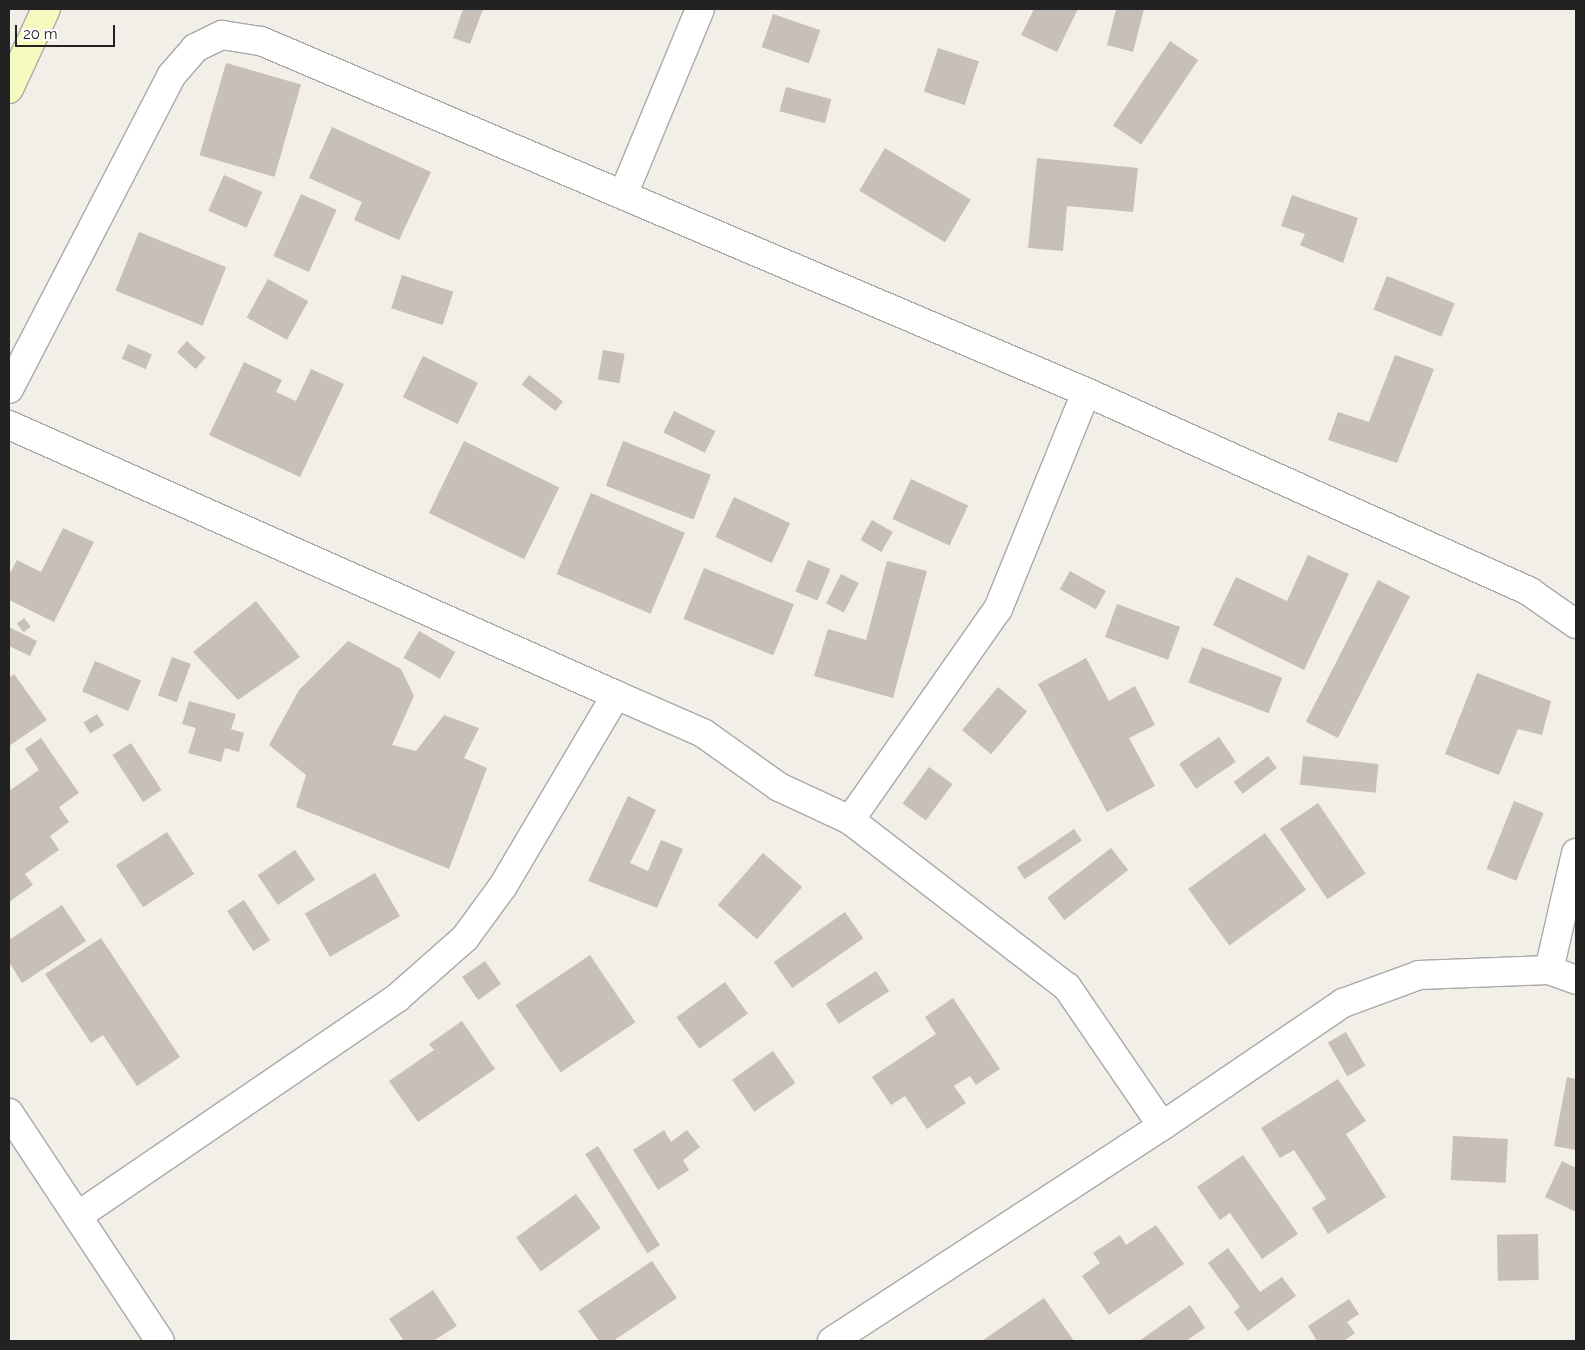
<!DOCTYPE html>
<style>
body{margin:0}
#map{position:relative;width:1585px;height:1350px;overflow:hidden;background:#f2efe9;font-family:Raleway,sans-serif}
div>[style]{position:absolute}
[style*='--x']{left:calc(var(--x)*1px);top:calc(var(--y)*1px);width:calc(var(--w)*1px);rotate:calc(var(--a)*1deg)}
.building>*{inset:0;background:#c7bfb8;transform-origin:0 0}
.roads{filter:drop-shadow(1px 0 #a9a9a9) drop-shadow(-1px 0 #a9a9a9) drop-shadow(0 1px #a9a9a9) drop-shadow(0 -1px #a9a9a9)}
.street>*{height:28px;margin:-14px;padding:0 14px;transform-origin:14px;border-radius:14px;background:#fff}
.secondary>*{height:28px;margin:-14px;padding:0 14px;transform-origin:14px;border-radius:14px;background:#f7fabf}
span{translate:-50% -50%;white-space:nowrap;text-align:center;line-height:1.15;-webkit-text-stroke:4.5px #fff;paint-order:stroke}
.frame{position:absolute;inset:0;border:10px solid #222;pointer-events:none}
.scale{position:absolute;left:15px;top:25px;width:100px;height:22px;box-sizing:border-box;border:2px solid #222;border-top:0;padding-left:6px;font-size:15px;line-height:18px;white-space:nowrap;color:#222;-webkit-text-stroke:4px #fff;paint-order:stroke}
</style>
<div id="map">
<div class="building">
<i style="clip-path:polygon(463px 9px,483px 9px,470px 44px,453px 38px)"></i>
<i style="clip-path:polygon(1034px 9px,1078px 9px,1057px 52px,1021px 35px)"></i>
<i style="clip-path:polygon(1116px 9px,1144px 9px,1133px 52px,1107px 45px)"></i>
<i style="left:773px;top:14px;width:50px;height:35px;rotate:19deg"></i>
<i style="left:1170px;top:41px;width:34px;height:102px;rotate:34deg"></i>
<i style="left:938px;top:48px;width:43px;height:46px;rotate:18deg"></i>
<i style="left:226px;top:63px;width:78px;height:96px;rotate:16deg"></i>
<i style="left:786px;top:87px;width:47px;height:25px;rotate:15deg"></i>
<i style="clip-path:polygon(332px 127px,431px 172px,399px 240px,354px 220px,362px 202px,309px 178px)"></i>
<i style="left:885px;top:148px;width:100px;height:50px;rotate:31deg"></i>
<i style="clip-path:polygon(1037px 158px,1138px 168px,1133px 212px,1067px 206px,1063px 251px,1028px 248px)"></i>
<i style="left:224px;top:175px;width:42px;height:39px;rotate:24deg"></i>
<i style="left:301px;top:194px;width:39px;height:68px;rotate:24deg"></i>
<i style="clip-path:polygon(1292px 195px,1358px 218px,1343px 263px,1300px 245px,1305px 234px,1281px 226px)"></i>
<i style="left:139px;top:232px;width:94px;height:63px;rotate:22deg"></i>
<i style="left:402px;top:275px;width:54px;height:35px;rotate:18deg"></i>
<i style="left:1387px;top:276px;width:73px;height:36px;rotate:22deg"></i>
<i style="left:268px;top:279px;width:46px;height:44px;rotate:29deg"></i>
<i style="left:187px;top:341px;width:25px;height:15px;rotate:42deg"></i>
<i style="left:128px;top:344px;width:26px;height:16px;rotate:23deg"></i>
<i style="left:603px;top:350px;width:22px;height:30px;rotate:10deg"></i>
<i style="clip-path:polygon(1395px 355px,1434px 369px,1397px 463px,1328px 440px,1338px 412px,1369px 422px)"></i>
<i style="left:423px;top:356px;width:61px;height:46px;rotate:26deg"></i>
<i style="clip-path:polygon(244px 362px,282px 380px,276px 392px,296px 401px,311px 369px,344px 384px,300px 477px,209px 435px)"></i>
<i style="left:529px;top:375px;width:43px;height:12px;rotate:38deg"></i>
<i style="left:674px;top:411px;width:46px;height:24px;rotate:26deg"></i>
<i style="left:464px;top:441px;width:106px;height:80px;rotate:26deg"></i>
<i style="left:623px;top:441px;width:94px;height:48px;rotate:21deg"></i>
<i style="left:911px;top:479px;width:63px;height:44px;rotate:25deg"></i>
<i style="left:591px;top:493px;width:102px;height:88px;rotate:23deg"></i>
<i style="left:734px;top:497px;width:62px;height:44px;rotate:25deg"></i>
<i style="left:872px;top:520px;width:24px;height:23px;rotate:30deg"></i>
<i style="clip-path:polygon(63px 528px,94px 542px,54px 622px,9px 600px,9px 575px,17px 560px,41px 572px)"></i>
<i style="clip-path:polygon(1308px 555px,1349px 574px,1304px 670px,1213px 625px,1236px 577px,1287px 601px)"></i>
<i style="left:808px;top:560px;width:24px;height:34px;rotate:22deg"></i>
<i style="clip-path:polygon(887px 561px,927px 571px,893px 698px,814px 676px,828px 629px,866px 640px)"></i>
<i style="left:704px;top:568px;width:97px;height:55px;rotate:22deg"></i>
<i style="left:1070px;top:571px;width:41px;height:21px;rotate:29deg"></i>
<i style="left:841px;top:574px;width:20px;height:33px;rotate:27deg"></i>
<i style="left:1378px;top:580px;width:36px;height:159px;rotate:27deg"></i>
<i style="clip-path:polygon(256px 601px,300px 657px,238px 700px,193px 652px)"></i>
<i style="left:1117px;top:604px;width:67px;height:35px;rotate:20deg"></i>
<i style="left:24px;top:618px;width:11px;height:9px;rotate:52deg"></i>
<i style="clip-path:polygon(9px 627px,37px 641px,30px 656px,9px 646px)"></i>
<i style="left:419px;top:631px;width:42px;height:31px;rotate:30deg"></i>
<i style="clip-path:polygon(348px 641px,401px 669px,414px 696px,392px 745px,416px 751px,444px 715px,479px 728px,464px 758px,487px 768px,449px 869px,296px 807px,306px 775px,269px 745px,299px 690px)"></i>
<i style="left:1202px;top:647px;width:86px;height:38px;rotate:21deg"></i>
<i style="left:172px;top:657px;width:20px;height:41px;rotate:20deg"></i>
<i style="clip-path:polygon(1086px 658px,1109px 701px,1135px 686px,1155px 725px,1129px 738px,1155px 786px,1107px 812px,1038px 684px)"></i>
<i style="left:95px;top:661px;width:50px;height:33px;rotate:23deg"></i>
<i style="clip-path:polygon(1477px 673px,1551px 701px,1542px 735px,1518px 729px,1499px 775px,1445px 754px)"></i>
<i style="clip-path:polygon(14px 674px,47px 720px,9px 746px,9px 678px)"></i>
<i style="left:998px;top:687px;width:38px;height:56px;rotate:40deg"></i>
<i style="clip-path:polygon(189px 701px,236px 714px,231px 729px,244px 733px,239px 752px,225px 748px,221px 762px,188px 753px,196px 728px,182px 724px)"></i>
<i style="left:97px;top:714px;width:13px;height:16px;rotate:58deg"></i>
<i style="left:1219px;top:737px;width:30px;height:48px;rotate:56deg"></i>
<i style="clip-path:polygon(41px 738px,79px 793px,59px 807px,69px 822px,50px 836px,59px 850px,25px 874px,33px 885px,9px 902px,9px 791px,39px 770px,25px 749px)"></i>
<i style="left:131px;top:743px;width:56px;height:22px;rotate:57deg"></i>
<i style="left:1268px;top:756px;width:15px;height:43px;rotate:53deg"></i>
<i style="left:1303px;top:756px;width:76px;height:29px;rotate:6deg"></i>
<i style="left:929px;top:767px;width:29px;height:45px;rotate:36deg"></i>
<i style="clip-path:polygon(628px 796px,656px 810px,630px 863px,648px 871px,661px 840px,683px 849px,657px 908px,588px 881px)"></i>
<i style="left:1514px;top:801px;width:32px;height:73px;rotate:22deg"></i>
<i style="left:1318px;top:803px;width:85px;height:46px;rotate:56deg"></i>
<i style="left:1074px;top:829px;width:14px;height:69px;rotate:56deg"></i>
<i style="left:167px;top:832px;width:50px;height:61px;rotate:57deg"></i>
<i style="left:1265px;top:833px;width:70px;height:95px;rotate:54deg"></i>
<i style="left:1111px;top:848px;width:28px;height:81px;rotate:52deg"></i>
<i style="left:295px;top:850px;width:36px;height:45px;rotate:56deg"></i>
<i style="left:763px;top:853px;width:52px;height:69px;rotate:41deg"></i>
<i style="left:375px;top:873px;width:50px;height:81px;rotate:60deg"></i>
<i style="left:244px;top:900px;width:48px;height:20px;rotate:57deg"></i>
<i style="clip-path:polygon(62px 905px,86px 941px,22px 983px,9px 962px,9px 940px)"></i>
<i style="left:845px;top:912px;width:32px;height:87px;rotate:55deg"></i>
<i style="clip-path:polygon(101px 938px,180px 1057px,137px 1086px,103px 1035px,91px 1043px,45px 974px)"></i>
<i style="left:590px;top:955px;width:81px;height:90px;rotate:56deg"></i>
<i style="left:485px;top:961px;width:28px;height:28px;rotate:55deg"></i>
<i style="left:876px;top:971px;width:24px;height:60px;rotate:57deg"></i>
<i style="left:725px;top:982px;width:39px;height:60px;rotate:54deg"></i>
<i style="clip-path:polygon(953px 998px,1000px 1069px,976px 1085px,970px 1076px,954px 1086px,966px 1103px,927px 1129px,905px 1096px,891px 1105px,872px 1077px,936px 1034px,925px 1017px)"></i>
<i style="clip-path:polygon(462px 1021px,495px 1069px,418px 1122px,389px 1081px,434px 1050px,429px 1044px)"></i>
<i style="left:1346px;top:1032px;width:39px;height:21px;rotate:60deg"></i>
<i style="left:773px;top:1051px;width:39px;height:50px;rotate:55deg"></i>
<i style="clip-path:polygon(1567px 1077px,1576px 1079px,1576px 1150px,1554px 1146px)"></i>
<i style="clip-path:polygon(1338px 1079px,1366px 1121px,1346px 1134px,1386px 1197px,1328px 1234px,1312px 1208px,1326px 1199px,1294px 1150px,1280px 1158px,1261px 1128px)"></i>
<i style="clip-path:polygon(664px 1130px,671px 1142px,687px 1130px,700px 1147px,683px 1160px,689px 1170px,658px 1190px,633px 1150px)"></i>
<i style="left:1453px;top:1136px;width:55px;height:44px;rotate:3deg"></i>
<i style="left:598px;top:1146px;width:117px;height:15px;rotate:58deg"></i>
<i style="clip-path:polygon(1243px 1155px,1298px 1234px,1262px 1259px,1230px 1213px,1220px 1220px,1197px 1187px)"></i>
<i style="clip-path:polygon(1562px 1161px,1576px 1168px,1576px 1212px,1545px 1197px)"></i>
<i style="left:576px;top:1194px;width:42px;height:74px;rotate:54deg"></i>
<i style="clip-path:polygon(1156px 1225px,1184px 1264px,1109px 1315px,1082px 1276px,1100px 1263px,1093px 1253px,1120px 1235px,1126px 1245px)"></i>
<i style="left:1538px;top:1234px;width:46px;height:41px;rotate:89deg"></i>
<i style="clip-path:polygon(1228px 1248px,1260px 1292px,1282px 1277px,1296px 1296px,1248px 1331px,1234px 1312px,1240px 1307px,1208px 1263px)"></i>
<i style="clip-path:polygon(652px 1261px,677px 1298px,613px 1341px,599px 1341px,578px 1311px)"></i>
<i style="clip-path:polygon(433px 1290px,457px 1326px,433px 1341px,404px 1341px,389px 1319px)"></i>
<i style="clip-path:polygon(1044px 1298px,1074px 1341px,982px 1341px)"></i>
<i style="clip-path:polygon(1349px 1299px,1359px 1314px,1347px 1322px,1355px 1333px,1344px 1341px,1317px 1341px,1308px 1326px)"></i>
<i style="clip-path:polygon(1190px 1305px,1205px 1328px,1186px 1341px,1139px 1341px)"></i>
</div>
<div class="roads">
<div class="street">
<i style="--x:623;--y:195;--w:201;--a:-67.5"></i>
<i style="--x:9;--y:389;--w:352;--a:-62.6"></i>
<i style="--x:171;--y:76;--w:37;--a:-49"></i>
<i style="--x:195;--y:48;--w:30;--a:-26"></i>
<i style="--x:222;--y:35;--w:39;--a:9"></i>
<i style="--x:261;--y:41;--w:897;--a:23.05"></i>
<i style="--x:1086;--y:392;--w:487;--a:24.2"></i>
<i style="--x:1530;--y:592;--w:56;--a:34.8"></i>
<i style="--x:9;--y:425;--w:664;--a:23.98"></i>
<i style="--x:850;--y:820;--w:258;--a:-55"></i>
<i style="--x:998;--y:609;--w:234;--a:-67.9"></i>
<i style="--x:1549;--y:970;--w:120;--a:-77"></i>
<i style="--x:9;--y:1113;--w:273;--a:56.5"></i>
<i style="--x:79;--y:1215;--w:385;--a:-34.3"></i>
<i style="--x:397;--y:998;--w:91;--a:-41.4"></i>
<i style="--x:465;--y:938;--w:64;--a:-53.8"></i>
<i style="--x:503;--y:886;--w:222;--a:-59.4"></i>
<i style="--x:616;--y:695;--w:95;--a:23.6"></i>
<i style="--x:703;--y:733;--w:93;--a:35.4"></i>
<i style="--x:779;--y:787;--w:78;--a:24.9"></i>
<i style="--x:850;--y:820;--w:274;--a:37.6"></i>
<i style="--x:1067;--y:987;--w:168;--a:55.6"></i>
<i style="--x:832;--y:1341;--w:394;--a:-33.1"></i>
<i style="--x:1162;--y:1126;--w:219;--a:-34.2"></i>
<i style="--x:1343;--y:1003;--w:81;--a:-20.2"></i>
<i style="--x:1419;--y:975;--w:130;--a:-2.2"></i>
<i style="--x:1549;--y:970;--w:29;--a:20"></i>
</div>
<div class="secondary">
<i style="--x:9;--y:89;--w:88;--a:-65.2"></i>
</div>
</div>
<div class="frame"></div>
<div class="scale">20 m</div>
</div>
